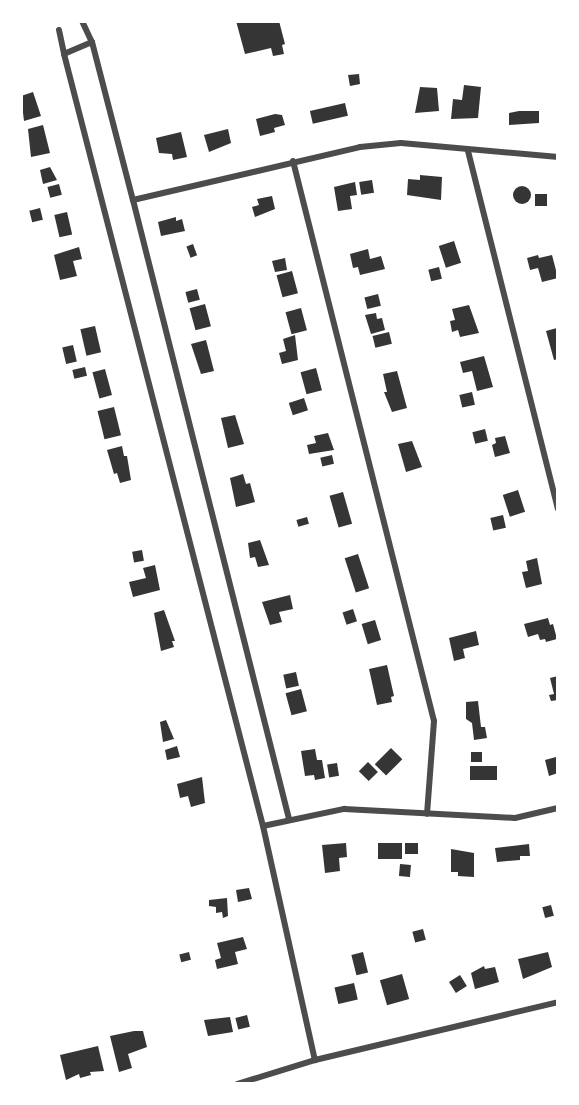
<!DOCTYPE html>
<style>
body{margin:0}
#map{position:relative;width:579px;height:1105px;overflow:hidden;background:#fff;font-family:Mulish,sans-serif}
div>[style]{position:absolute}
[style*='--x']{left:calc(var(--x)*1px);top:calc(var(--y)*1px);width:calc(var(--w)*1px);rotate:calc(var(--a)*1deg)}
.building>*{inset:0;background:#353535;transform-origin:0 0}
.round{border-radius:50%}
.minor>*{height:6px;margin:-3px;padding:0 3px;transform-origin:3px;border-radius:3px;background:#4c4c4c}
span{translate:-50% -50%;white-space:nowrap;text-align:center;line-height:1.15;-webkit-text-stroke:5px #fff;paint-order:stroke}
.frame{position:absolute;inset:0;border:23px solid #fff;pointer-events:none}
</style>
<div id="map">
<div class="building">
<i style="clip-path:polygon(236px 21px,279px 21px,285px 44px,282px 45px,284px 54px,273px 56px,271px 48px,245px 54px)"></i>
<i style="clip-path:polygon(359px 74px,360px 84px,350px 86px,348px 75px)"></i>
<i style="clip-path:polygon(464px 85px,481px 87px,478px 118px,451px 119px,453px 99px,462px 100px)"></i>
<i style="clip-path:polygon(420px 87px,437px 88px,439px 111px,415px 113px)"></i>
<i style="clip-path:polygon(33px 92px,41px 116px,24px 121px,21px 96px)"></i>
<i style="left:345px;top:103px;width:13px;height:36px;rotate:77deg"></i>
<i style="clip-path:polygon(519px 111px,539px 111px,539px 123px,509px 125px,509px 113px)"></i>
<i style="clip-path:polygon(275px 114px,282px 115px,285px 125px,274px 128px,275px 132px,260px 136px,256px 119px)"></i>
<i style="clip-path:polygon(43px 125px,50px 153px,31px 157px,28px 129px)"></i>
<i style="clip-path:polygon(228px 129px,231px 143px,209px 152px,204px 135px)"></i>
<i style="clip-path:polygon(181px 132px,187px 157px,173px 160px,172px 154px,159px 153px,156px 138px)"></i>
<i style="clip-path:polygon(50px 167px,57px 180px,43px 184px,40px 170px)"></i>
<i style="clip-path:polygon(420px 175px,442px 177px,441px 200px,407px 195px,408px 179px,420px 180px)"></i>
<i style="left:372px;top:180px;width:13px;height:13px;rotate:81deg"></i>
<i style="clip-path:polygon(355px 182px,357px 195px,350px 196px,352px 209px,338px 211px,334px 187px)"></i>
<i style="left:59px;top:184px;width:11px;height:12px;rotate:75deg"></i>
<i class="round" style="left:513px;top:186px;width:18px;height:18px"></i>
<i style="left:535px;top:194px;width:12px;height:12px"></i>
<i style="clip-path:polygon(272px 196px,275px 209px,255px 217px,252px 207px,259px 205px,257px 199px)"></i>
<i style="left:40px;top:208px;width:12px;height:11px;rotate:76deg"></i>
<i style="left:67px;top:212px;width:23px;height:13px;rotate:77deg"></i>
<i style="clip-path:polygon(176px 217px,176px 221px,182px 219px,185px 231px,161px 236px,158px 222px)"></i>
<i style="left:454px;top:241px;width:23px;height:16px;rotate:72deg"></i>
<i style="left:193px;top:244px;width:12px;height:7px;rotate:70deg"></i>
<i style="clip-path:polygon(79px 247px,82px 259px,73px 261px,77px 276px,60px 280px,54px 255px)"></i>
<i style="clip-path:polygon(368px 249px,370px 259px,381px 256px,385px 269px,360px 275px,358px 267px,353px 268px,350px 254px)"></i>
<i style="clip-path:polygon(538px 255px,539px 258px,552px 255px,558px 278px,542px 282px,538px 268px,530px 270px,527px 258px)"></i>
<i style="clip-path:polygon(285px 258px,287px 270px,275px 272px,272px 261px)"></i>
<i style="left:439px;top:267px;width:12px;height:11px;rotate:76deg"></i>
<i style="left:292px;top:271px;width:23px;height:16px;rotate:75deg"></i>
<i style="left:197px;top:289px;width:11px;height:12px;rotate:75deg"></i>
<i style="left:378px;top:294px;width:12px;height:14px;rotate:76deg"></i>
<i style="left:205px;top:304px;width:23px;height:16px;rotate:75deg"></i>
<i style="clip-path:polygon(469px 305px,479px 333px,460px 337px,458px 330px,452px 332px,450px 321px,455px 320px,452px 309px)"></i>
<i style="left:301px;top:308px;width:23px;height:16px;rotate:75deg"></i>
<i style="clip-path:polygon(376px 313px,377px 319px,382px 318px,385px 330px,371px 334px,365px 315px)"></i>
<i style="left:95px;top:326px;width:27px;height:15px;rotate:77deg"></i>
<i style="clip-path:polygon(557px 328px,558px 359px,554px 360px,546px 331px)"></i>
<i style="left:389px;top:332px;width:12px;height:17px;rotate:76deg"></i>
<i style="clip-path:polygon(295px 335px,298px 360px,282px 364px,279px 353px,286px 351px,283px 339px)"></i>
<i style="clip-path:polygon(206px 340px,214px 371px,201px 374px,191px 344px)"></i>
<i style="left:73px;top:345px;width:17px;height:11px;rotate:77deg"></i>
<i style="clip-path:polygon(484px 356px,493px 387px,477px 391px,472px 371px,463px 373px,460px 362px)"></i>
<i style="left:85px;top:367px;width:9px;height:13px;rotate:77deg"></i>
<i style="left:316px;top:368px;width:23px;height:16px;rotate:75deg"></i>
<i style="left:105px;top:369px;width:27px;height:13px;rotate:75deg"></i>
<i style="clip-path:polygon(397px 371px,407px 408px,392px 412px,384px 392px,387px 392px,383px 374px)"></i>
<i style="left:472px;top:392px;width:13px;height:13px;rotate:77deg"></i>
<i style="left:304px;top:398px;width:13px;height:16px;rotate:72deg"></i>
<i style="left:114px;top:407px;width:29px;height:17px;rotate:76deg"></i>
<i style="clip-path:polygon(235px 415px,244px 444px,228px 448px,221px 418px)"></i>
<i style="left:485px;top:429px;width:12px;height:13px;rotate:76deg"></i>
<i style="clip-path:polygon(328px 433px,334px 450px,309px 454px,307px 445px,316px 443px,314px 436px)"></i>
<i style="clip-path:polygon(505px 436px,510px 453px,495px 457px,492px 445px,496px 443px,495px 438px)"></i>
<i style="clip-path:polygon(412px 441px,422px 467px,406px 472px,398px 444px)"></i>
<i style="clip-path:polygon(122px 446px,124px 456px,127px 456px,131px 480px,120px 483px,117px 473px,114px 474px,107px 450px)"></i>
<i style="left:332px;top:455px;width:9px;height:12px;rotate:77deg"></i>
<i style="clip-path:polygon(243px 474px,246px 484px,250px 483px,255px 502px,236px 507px,230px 478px)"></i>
<i style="left:518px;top:490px;width:23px;height:16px;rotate:72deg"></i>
<i style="left:343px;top:492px;width:33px;height:14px;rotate:74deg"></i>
<i style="left:503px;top:515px;width:13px;height:13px;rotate:77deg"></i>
<i style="left:307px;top:517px;width:7px;height:11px;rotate:74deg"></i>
<i style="clip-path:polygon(260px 540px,269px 565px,258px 567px,255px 557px,250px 558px,248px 543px)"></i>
<i style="left:142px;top:550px;width:11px;height:10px;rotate:80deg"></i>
<i style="left:358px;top:554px;width:36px;height:14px;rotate:72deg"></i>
<i style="clip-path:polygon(537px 558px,542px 584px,526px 588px,522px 572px,528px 571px,526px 561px)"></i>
<i style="clip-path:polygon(155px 565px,160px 590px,133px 597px,129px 582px,146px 578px,143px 568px)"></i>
<i style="clip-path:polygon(290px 595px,293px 609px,279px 612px,282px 622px,270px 625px,262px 602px)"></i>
<i style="left:353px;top:609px;width:13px;height:11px;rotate:72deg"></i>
<i style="clip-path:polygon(164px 610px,175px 641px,172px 641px,174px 647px,161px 651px,154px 613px)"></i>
<i style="clip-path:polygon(548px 618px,550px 625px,553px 624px,557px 639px,546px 642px,545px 639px,540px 640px,538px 634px,528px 637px,524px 624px)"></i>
<i style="left:375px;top:620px;width:21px;height:14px;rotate:73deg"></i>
<i style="clip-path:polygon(476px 631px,479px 645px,463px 649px,465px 658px,454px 661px,449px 638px)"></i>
<i style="clip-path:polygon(387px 665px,394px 696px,391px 697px,392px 702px,377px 705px,369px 669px)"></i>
<i style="left:296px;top:672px;width:14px;height:13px;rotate:78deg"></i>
<i style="clip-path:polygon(558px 676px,558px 700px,551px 701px,549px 695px,554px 694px,550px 678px)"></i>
<i style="left:301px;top:689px;width:23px;height:16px;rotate:75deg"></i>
<i style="clip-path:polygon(478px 701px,481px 727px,485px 727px,487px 738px,474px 740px,472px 723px,466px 719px,466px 702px)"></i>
<i style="clip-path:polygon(166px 720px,174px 739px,163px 742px,160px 722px)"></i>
<i style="clip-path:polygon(177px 746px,180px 757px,167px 760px,165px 750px)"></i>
<i style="left:391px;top:748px;width:16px;height:23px;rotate:45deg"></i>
<i style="clip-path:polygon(315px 749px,317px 760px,322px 760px,325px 778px,315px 780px,314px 775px,305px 776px,301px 751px)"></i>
<i style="left:471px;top:752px;width:11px;height:10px"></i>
<i style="clip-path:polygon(556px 757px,558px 773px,549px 776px,545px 760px)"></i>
<i style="left:368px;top:762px;width:14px;height:13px;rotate:45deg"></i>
<i style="left:337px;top:763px;width:13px;height:10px;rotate:81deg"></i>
<i style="left:497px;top:766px;width:14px;height:27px;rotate:90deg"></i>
<i style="clip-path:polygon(202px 777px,205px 803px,191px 807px,188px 796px,180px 798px,177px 784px)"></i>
<i style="clip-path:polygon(346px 843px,347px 857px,339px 858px,340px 871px,325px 873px,322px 845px)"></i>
<i style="left:378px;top:843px;width:24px;height:16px"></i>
<i style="left:405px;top:843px;width:13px;height:11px"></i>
<i style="clip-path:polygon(529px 844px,530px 856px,520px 856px,520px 860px,497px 862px,495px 848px)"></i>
<i style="clip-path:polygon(451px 849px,474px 853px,474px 877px,458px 876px,458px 872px,451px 872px)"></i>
<i style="left:400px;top:864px;width:11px;height:12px;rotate:5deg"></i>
<i style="clip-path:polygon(249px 888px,252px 899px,238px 902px,236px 890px)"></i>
<i style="clip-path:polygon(227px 898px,228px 916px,223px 918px,222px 912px,216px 913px,216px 907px,209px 906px,209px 900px)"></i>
<i style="left:551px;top:905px;width:11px;height:9px;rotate:75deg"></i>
<i style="left:423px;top:929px;width:11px;height:11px;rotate:75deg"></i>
<i style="clip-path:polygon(243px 937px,247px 949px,235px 952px,238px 964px,217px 969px,215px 960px,221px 958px,217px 943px)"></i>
<i style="left:189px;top:952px;width:8px;height:10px;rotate:76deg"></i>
<i style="left:363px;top:952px;width:21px;height:12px;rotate:76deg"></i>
<i style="clip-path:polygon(548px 952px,552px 967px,523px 979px,518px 959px)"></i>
<i style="clip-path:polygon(484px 966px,485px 969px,495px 967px,499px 982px,475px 989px,471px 973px)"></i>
<i style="left:402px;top:974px;width:26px;height:23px;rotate:74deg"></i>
<i style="left:460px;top:975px;width:13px;height:13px;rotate:58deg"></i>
<i style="left:354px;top:983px;width:17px;height:20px;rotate:77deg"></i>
<i style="left:247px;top:1015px;width:12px;height:12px;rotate:76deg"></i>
<i style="clip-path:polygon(230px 1017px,233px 1032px,208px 1036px,204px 1020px)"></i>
<i style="clip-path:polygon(134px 1031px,143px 1031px,147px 1047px,128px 1054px,132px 1068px,119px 1072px,110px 1036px)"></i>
<i style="clip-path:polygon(98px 1046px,104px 1071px,90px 1072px,91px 1075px,80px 1078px,79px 1074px,66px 1080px,60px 1055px)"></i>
</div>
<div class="minor">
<i style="--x:82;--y:21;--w:23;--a:65"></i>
<i style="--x:92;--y:42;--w:163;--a:75.5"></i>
<i style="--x:133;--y:200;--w:638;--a:75.85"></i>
<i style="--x:59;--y:30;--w:25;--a:78"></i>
<i style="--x:92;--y:42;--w:30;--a:157"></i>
<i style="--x:64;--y:54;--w:797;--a:75.55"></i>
<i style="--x:263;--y:826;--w:240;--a:77.5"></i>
<i style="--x:468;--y:151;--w:369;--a:75.9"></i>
<i style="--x:293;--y:161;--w:577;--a:75.87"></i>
<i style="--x:434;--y:721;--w:93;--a:94.3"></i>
<i style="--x:133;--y:200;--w:233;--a:-13.1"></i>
<i style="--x:360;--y:147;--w:41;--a:-5.6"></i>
<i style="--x:401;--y:143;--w:158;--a:5.1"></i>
<i style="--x:263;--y:826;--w:83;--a:-11.9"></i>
<i style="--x:344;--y:809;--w:171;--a:3"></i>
<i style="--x:515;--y:818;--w:44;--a:-13.1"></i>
<i style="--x:237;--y:1084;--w:82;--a:-17.1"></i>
<i style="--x:315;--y:1060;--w:250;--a:-13.4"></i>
</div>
<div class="frame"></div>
</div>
